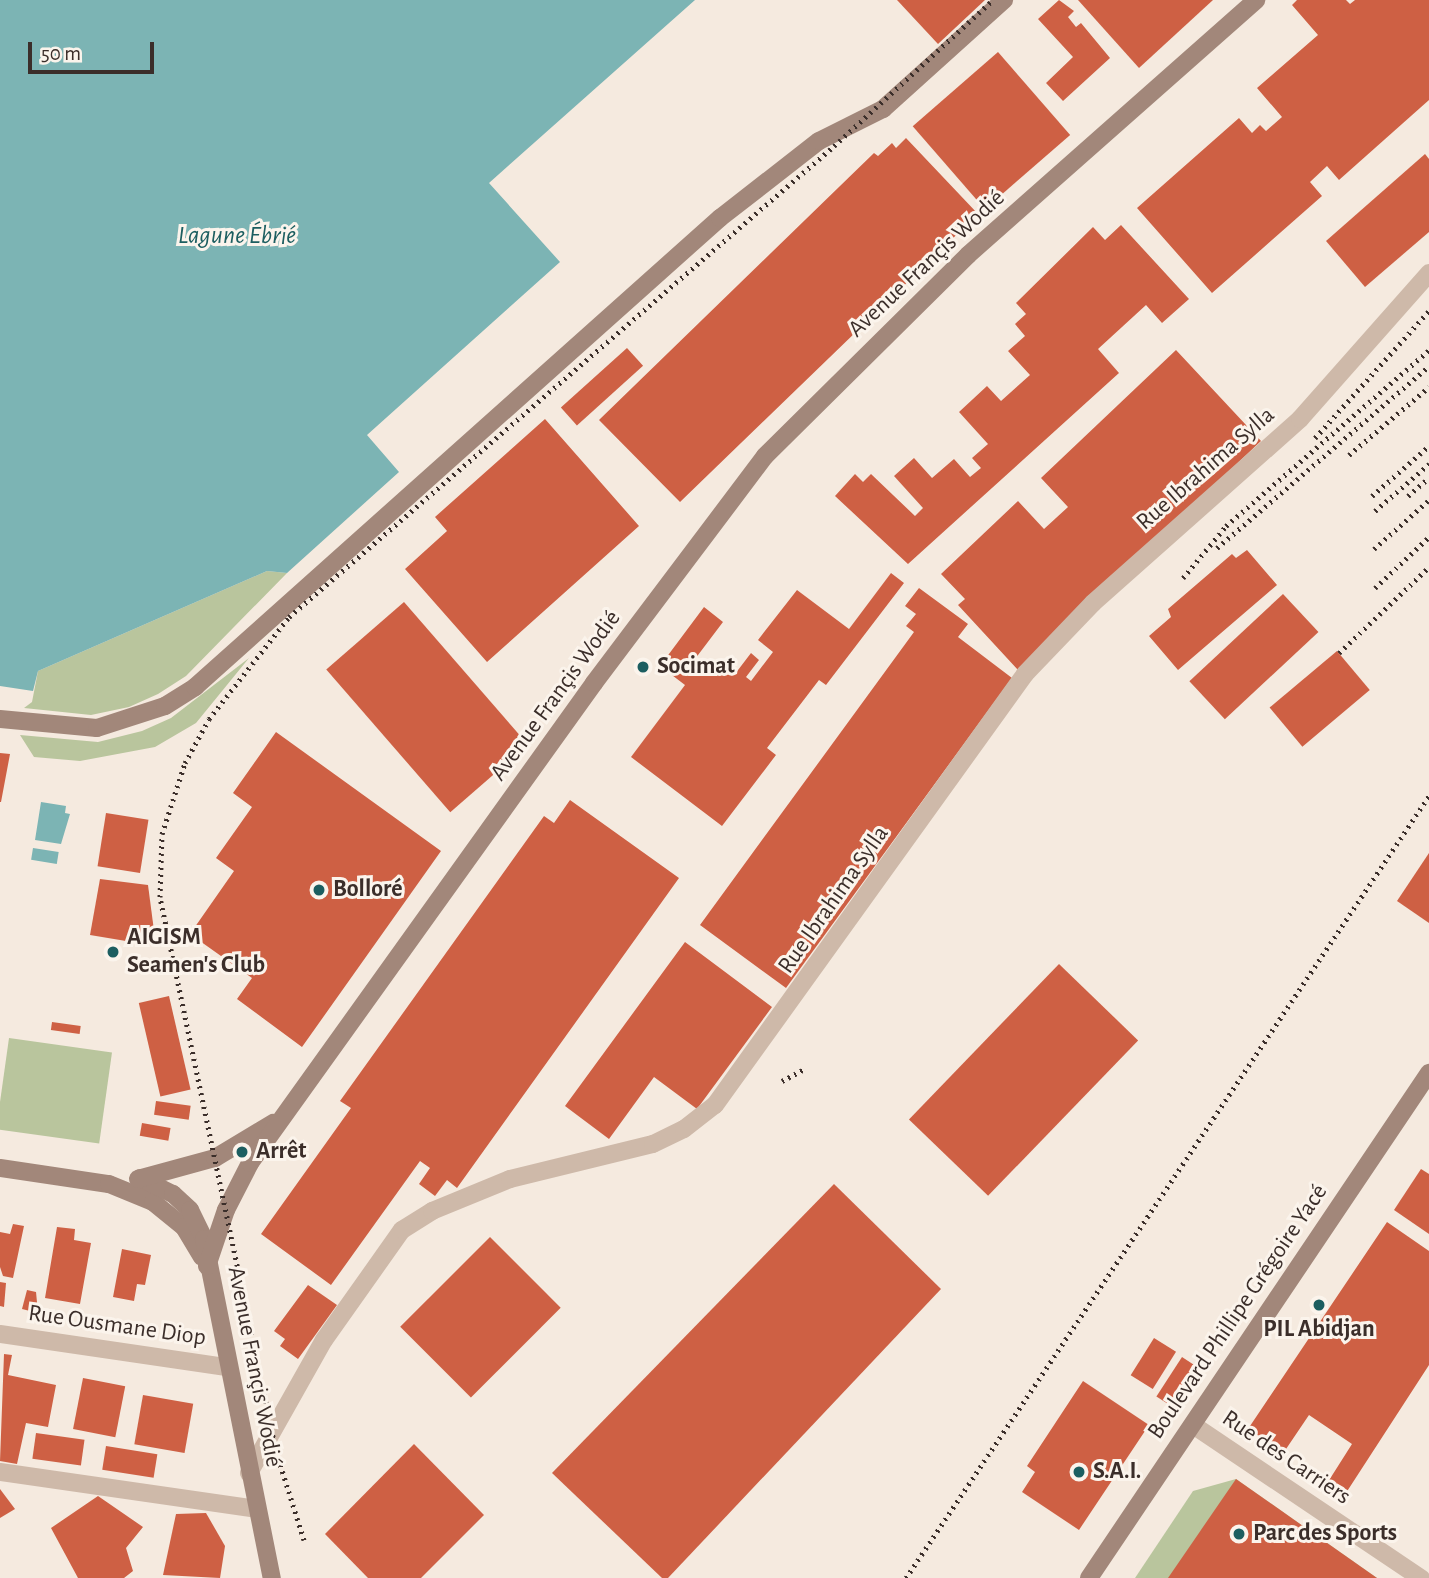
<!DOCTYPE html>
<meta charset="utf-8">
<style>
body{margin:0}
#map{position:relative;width:1429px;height:1578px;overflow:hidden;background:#f5eadf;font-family:"Alegreya Sans",sans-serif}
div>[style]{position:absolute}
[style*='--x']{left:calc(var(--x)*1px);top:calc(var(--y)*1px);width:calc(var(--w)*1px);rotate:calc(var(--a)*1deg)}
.green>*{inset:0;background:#b9c59d;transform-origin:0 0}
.water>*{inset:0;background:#7cb4b4;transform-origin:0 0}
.building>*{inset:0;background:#ce6044;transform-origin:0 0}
.street>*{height:18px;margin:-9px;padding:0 9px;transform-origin:9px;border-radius:9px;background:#ceb9a9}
.secondary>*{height:18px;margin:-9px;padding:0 9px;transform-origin:9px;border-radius:9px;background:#a2877a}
.rail>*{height:5px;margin-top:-2.5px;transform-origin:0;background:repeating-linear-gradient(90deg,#3b2e2a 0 2px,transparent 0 7px)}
.dots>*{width:19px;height:19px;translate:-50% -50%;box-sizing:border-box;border:4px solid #fbf4ec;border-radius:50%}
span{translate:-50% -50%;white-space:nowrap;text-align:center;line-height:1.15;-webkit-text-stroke:6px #fbf4ec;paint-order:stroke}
.street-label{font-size:24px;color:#3b2e2a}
.poi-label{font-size:24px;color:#3b2e2a;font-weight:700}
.left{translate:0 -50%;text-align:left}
.water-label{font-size:26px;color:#1c5e60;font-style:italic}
.scale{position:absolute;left:28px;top:42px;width:126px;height:32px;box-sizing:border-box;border:4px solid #3b2e2a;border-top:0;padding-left:9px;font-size:21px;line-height:24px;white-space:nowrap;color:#3b2e2a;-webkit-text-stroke:5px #fbf4ec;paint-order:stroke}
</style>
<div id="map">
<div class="green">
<i style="clip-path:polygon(267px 571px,287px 573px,186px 676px,158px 694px,129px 707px,91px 715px,24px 708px,32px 702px,38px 671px)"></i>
<i style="clip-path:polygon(249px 658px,196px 723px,155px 747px,80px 761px,34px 757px,20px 735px,98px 742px,142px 731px,171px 718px)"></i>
<i style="left:9px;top:1038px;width:104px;height:92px;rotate:8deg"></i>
<i style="clip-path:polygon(1236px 1479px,1377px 1578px,1135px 1578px,1193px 1491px)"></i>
</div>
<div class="water">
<i style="clip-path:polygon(0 0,695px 0,489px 183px,560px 262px,367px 435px,399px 472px,287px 573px,267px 571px,38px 671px,33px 691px,0 686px)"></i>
<i style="clip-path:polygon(41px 802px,66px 806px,65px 813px,70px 814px,61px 844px,35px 840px)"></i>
<i style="left:33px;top:848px;width:26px;height:12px;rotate:9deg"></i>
</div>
<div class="building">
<i style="clip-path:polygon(897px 0,985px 0,938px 44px)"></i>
<i style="clip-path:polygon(1059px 0,1074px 11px,1068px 17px,1076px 27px,1081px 23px,1110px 58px,1063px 101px,1046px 83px,1073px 57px,1038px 19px)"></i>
<i style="clip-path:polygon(1078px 0,1213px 0,1139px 68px)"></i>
<i style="clip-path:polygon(1297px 0,1346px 0,1350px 4px,1355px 0,1429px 0,1429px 100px,1339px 180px,1327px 166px,1310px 182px,1322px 196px,1212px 293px,1137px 208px,1239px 118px,1252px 133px,1260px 125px,1266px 131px,1282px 117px,1257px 88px,1318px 35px,1292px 5px)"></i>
<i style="left:998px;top:52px;width:110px;height:113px;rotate:49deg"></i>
<i style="clip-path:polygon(906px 138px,978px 214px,680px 502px,599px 420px,874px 153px,878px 156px,892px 143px,896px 148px)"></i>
<i style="clip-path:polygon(1425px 154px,1429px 159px,1429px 232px,1365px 287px,1326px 241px)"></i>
<i style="clip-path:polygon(1121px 225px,1189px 299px,1162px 323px,1146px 305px,1098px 349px,1119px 373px,908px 564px,835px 496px,855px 474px,863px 482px,871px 474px,915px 516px,923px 508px,894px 476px,914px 458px,932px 478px,954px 459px,970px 477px,981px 468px,972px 458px,988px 444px,959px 412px,987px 386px,1001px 401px,1030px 375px,1008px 351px,1025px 336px,1015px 324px,1026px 314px,1016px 303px,1093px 227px,1105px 240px)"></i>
<i style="left:627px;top:348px;width:24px;height:89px;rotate:48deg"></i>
<i style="clip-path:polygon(1176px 350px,1261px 441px,1018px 670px,958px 605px,965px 599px,941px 574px,1018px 501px,1044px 529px,1068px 507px,1041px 478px)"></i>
<i style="clip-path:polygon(545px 419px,639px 526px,487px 662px,405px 569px,447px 531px,435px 517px)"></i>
<i style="clip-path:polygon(1247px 550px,1277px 585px,1178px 670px,1149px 636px,1171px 617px,1168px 609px,1232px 554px,1236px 558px)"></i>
<i style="clip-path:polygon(891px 573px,904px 583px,826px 685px,819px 680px,767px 748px,776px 755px,722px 826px,631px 757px,685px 685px,660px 666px,704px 607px,723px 622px,695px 659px,713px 672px,720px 663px,735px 674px,751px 653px,759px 660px,746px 677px,751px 681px,773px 652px,758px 640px,797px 590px,849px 629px)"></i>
<i style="clip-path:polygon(919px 588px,968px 624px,958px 637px,1012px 678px,786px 988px,700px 925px,914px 632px,906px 626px,916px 614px,905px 606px)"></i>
<i style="left:1283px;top:594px;width:52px;height:128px;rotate:47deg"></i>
<i style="left:404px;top:602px;width:189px;height:103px;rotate:49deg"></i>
<i style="left:1337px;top:651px;width:51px;height:88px;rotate:50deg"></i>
<i style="clip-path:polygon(276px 732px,441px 851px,302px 1047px,237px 999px,252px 978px,190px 934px,234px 871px,216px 858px,252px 807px,233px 793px)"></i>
<i style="clip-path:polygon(0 753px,10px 754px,1px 802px,0 802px)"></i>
<i style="clip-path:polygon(570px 800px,679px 878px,457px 1188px,447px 1180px,435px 1196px,419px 1184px,430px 1168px,420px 1161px,331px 1285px,261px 1234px,351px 1108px,340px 1101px,544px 816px,554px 823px)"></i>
<i style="left:106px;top:813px;width:43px;height:54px;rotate:9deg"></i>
<i style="clip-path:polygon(1429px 853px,1429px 923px,1397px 901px)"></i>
<i style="clip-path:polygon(100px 879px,148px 885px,156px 946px,90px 935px)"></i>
<i style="clip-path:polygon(685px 942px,772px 1007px,697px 1109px,654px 1077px,609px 1139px,565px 1106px)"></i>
<i style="left:1059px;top:964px;width:110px;height:216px;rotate:44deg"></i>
<i style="left:169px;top:996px;width:96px;height:31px;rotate:77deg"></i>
<i style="left:52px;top:1022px;width:29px;height:8px;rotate:8deg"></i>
<i style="left:156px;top:1101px;width:35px;height:14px;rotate:8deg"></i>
<i style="left:142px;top:1123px;width:29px;height:13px;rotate:10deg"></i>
<i style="clip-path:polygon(1421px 1169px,1429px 1174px,1429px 1234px,1394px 1210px)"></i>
<i style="clip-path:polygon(834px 1184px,941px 1289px,668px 1578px,662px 1578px,552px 1473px)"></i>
<i style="clip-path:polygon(1387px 1222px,1429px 1251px,1429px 1365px,1344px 1496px,1326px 1485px,1352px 1444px,1309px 1415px,1284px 1452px,1248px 1429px)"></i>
<i style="clip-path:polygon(13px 1224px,24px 1226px,13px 1278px,3px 1276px,0 1267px,0 1232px,10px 1234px)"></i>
<i style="clip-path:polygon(57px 1227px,75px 1229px,74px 1240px,91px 1243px,80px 1304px,45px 1298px)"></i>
<i style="left:490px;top:1237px;width:100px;height:127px;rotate:45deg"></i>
<i style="clip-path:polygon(122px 1249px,151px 1255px,145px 1285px,137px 1284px,134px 1301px,113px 1297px)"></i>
<i style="clip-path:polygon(0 1282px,6px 1283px,4px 1307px,0 1306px)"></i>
<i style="clip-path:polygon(308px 1285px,337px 1305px,298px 1359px,280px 1346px,285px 1339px,274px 1331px)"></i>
<i style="clip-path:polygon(27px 1290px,36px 1292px,38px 1313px,22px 1309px)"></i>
<i style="left:1154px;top:1338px;width:26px;height:44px;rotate:32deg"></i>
<i style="clip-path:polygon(4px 1354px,12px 1355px,8px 1375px,56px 1385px,48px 1427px,26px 1423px,17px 1464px,0 1461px)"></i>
<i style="left:1182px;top:1357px;width:20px;height:47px;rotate:33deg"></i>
<i style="left:83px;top:1378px;width:43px;height:52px;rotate:11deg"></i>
<i style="clip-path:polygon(1083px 1381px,1149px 1425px,1079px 1530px,1022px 1492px,1035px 1472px,1027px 1466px)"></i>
<i style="left:143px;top:1395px;width:51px;height:50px;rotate:10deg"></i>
<i style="left:36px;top:1433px;width:49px;height:26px;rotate:8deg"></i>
<i style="clip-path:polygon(414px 1444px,484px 1515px,421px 1578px,368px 1578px,325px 1534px)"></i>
<i style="left:106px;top:1446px;width:52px;height:24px;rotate:9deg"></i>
<i style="clip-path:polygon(1236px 1479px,1377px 1578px,1168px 1578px)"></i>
<i style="clip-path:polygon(0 1489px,15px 1509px,0 1518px)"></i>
<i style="clip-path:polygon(98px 1496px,143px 1527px,126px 1548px,133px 1571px,124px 1578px,78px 1578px,51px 1528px)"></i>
<i style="clip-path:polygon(206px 1513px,225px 1546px,220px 1578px,163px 1575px,176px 1514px)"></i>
</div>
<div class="street">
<i style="--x:0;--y:1334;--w:229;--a:8.3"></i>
<i style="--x:1193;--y:1425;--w:275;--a:33.9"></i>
<i style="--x:0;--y:1472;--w:259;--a:8.2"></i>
<i style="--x:249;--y:1473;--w:153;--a:-60.6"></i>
<i style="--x:324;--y:1340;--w:135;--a:-54.7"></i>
<i style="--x:402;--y:1230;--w:36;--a:-32"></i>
<i style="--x:432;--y:1211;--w:84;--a:-22.3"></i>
<i style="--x:510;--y:1179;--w:147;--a:-13.8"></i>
<i style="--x:653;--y:1144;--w:34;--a:-26"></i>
<i style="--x:684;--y:1129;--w:39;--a:-38"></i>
<i style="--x:715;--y:1105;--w:531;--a:-54.27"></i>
<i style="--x:1025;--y:674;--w:98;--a:-46.2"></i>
<i style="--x:1093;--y:603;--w:277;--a:-41.6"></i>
<i style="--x:1300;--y:419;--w:195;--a:-48.5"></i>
</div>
<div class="secondary">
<i style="--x:0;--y:719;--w:97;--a:5.3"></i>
<i style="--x:97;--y:728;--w:71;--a:-17.9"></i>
<i style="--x:165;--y:706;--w:36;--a:-32"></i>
<i style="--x:195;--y:687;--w:704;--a:-41.78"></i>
<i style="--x:720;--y:218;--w:125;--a:-37.9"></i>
<i style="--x:819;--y:141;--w:72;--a:-26.6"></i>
<i style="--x:883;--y:109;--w:163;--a:-42"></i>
<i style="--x:0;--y:1168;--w:110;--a:8.4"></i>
<i style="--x:109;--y:1184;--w:48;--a:22.2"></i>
<i style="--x:153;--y:1202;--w:40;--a:39"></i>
<i style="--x:184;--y:1227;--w:35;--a:59"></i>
<i style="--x:140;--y:1178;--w:37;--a:26"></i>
<i style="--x:173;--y:1194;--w:23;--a:43"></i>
<i style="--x:190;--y:1210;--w:32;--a:64"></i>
<i style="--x:204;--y:1239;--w:346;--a:78.7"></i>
<i style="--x:138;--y:1179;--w:80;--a:-15.3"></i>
<i style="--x:215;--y:1158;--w:68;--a:-31.1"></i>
<i style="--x:207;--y:1266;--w:59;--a:-71.3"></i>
<i style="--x:226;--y:1210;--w:53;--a:-62.9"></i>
<i style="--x:250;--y:1163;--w:591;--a:-54.37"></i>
<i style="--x:594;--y:683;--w:284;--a:-53"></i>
<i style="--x:765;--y:456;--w:286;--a:-44.7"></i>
<i style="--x:968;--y:255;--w:385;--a:-41.5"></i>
<i style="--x:1089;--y:1578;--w:609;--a:-56.05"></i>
</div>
<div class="rail">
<i style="--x:1315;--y:438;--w:171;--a:-48.1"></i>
<i style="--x:1349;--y:455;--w:105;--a:-40.4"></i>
<i style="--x:1372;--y:496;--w:76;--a:-41.3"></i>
<i style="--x:1408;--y:496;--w:28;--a:-41"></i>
<i style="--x:1375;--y:511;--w:72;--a:-41"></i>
<i style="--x:1217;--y:548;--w:279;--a:-40.6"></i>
<i style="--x:1374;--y:549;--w:74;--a:-41.7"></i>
<i style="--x:1183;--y:578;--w:67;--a:-50.4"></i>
<i style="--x:1226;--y:526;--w:269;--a:-40.9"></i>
<i style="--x:1375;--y:588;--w:74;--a:-43.4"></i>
<i style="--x:1339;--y:653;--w:124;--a:-43.7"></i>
<i style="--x:782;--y:1081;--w:26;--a:-28"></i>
<i style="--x:304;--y:1540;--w:93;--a:-107.5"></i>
<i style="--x:276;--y:1451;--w:566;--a:-101.83"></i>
<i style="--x:160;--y:897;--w:63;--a:-88.2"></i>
<i style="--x:162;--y:834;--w:75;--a:-72.1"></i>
<i style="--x:185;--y:763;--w:50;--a:-61.4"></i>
<i style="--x:209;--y:719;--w:130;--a:-51.9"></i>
<i style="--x:289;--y:617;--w:720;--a:-40.83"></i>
<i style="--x:834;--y:146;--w:216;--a:-42.6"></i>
<i style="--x:906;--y:1578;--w:941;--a:-56.23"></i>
</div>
<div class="dots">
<i style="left:643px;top:667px;background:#1c5e60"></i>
<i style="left:319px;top:890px;background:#1c5e60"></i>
<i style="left:113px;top:952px;background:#1c5e60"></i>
<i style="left:242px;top:1152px;background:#1c5e60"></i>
<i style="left:1319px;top:1305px;background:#1c5e60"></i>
<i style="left:1079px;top:1472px;background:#1c5e60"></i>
<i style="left:1239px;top:1534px;background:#1c5e60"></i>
</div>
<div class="street-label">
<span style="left:927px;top:264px;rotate:-43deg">Avenue Françis Wodié</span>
<span style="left:1206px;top:469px;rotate:-41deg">Rue Ibrahima Sylla</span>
<span style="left:556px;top:696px;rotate:-54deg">Avenue Françis Wodié</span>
<span style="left:834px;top:900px;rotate:-55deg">Rue Ibrahima Sylla</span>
<span style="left:1238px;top:1312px;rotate:-56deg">Boulevard Phillipe Grégoire Yacé</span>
<span style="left:117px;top:1326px;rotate:8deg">Rue Ousmane Diop</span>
<span style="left:254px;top:1367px;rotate:79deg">Avenue Françis Wodié</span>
<span style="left:1286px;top:1458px;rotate:34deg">Rue des Carriers</span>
</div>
<div class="poi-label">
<span class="left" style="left:657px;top:667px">Socimat</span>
<span class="left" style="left:333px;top:890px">Bolloré</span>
<span class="left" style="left:127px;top:952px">AIGISM<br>Seamen's Club</span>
<span class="left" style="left:256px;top:1152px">Arrêt</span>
<span style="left:1319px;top:1330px">PIL Abidjan</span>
<span class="left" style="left:1093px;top:1472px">S.A.I.</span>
<span class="left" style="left:1253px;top:1534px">Parc des Sports</span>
</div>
<div class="water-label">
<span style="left:237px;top:236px">Lagune Ébrié</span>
</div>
<div class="scale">50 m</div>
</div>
